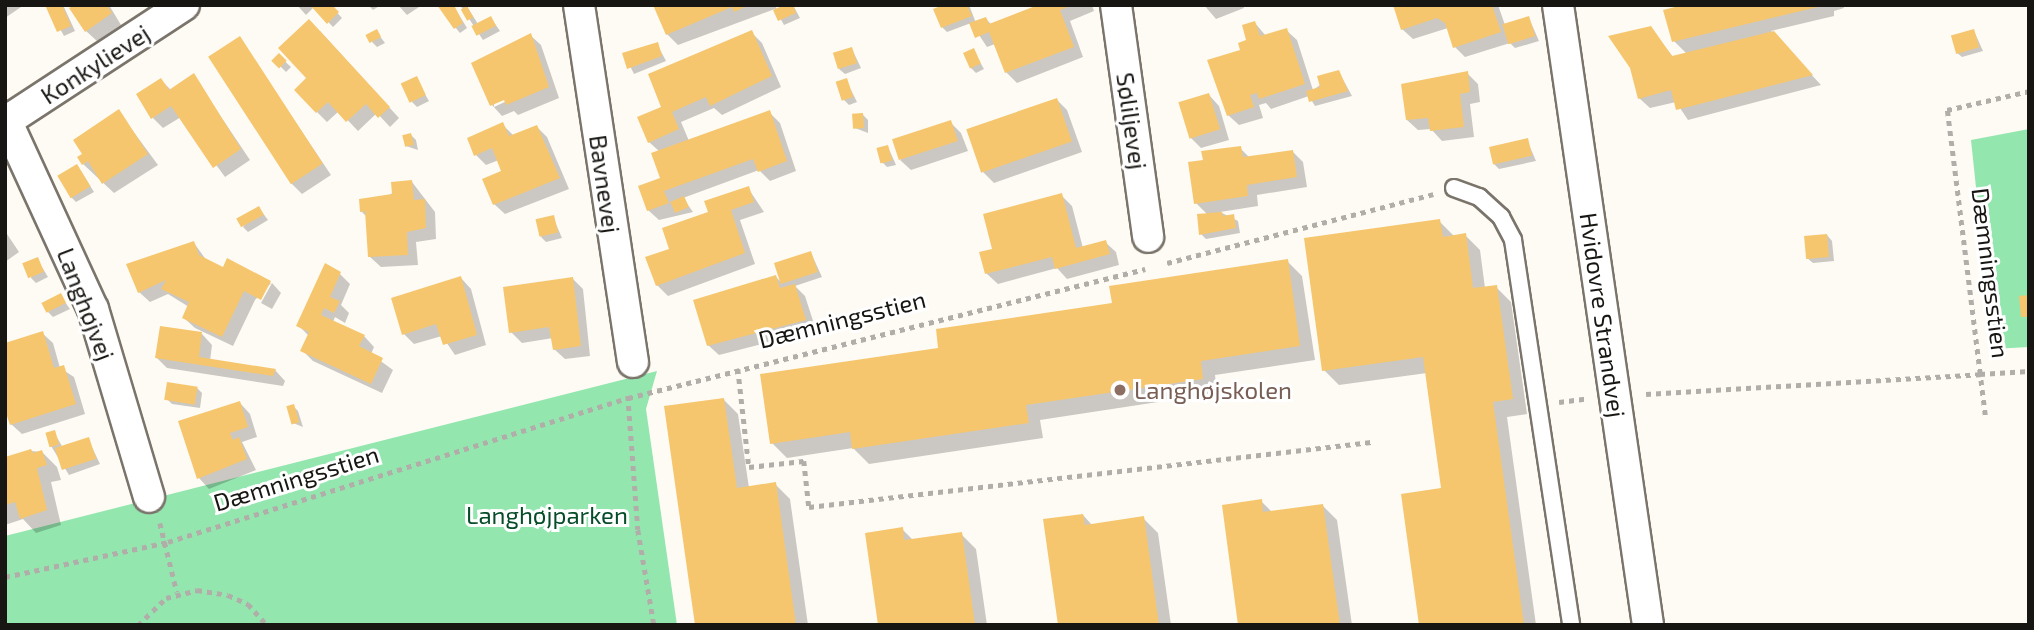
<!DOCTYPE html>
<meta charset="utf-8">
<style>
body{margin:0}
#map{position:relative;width:2034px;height:630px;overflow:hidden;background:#fefbf4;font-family:"Exo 2",sans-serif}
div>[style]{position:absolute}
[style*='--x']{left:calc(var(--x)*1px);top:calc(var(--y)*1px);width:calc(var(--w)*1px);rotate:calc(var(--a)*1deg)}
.green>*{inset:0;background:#94e6af}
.shadow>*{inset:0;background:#0003}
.building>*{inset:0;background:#f5c66e;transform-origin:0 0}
.path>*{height:4.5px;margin-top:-2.25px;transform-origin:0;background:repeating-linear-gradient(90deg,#b1aea9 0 5px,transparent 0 10px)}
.roads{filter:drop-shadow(2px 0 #7a746b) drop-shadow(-2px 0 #7a746b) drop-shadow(0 2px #7a746b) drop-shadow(0 -2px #7a746b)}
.service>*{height:16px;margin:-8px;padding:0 8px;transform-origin:8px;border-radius:8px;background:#fff}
.minor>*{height:30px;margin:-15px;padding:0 15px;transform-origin:15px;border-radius:15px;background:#fff}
.dots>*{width:19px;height:19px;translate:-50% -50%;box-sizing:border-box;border:4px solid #fff;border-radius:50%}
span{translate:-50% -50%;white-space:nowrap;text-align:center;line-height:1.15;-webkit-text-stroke:6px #fff;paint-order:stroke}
.street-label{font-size:24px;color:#181613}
.education-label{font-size:24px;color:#785e54}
.left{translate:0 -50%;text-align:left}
.park-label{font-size:24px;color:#074d29}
.frame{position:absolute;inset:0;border:7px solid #181613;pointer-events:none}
</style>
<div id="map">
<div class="green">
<i style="clip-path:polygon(2029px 129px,2029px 347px,1993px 349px,1971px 140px)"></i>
<i style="clip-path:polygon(657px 371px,646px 409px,677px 625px,5px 625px,5px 536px)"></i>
</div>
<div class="shadow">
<i style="clip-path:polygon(5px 5px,24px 5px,5px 18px)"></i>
<i style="clip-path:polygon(47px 5px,63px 5px,75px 31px,64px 36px)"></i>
<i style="clip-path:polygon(75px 5px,109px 5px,121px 25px,97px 41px,86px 31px)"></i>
<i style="clip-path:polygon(297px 5px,330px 5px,342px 18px,333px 27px,314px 7px,306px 15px)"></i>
<i style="clip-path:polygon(368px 5px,381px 5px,373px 10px)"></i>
<i style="clip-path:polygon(398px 5px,422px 5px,407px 15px)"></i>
<i style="clip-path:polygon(453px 5px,467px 28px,460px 33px,455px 27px)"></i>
<i style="clip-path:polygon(460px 5px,466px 5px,478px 24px,491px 18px,500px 31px,483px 40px)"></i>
<i style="clip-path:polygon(655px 5px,775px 5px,777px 10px,793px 5px,800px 18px,784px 25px,775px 9px,678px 45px,667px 34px)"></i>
<i style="clip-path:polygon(948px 5px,969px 5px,976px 23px,986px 19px,992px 25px,1043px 5px,1092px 5px,1094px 11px,1070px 21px,1083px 57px,1017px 83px,1006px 72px,995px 44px,987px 47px,971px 23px,947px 32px,942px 27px)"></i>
<i style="clip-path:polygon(1204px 5px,1243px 5px,1244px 8px,1216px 19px)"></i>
<i style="clip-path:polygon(1395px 5px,1498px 5px,1505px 25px,1529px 18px,1539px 41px,1515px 48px,1510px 43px,1465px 57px,1455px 47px,1448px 28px,1413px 39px,1402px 29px)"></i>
<i style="clip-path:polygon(1689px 5px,1843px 5px,1844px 8px,1834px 11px,1834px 16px,1771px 31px,1821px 85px,1688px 120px,1676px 102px,1650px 108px,1639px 98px,1650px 28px,1674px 58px,1687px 54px,1674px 41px)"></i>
<i style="clip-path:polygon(1255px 23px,1266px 36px,1286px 30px,1297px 40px,1313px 90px,1339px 72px,1352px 96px,1315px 106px,1309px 96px,1271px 109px,1266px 103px,1259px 105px,1263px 118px,1239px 125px,1228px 115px,1242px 51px)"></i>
<i style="clip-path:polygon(320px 31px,399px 118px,390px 127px,377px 113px,358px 131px,339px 111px,327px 122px,317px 112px,309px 78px)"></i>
<i style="clip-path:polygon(376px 31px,385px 43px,377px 47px,372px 42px)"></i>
<i style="clip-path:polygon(1974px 31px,1983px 51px,1962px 57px,1956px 52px)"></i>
<i style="clip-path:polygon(751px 32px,762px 43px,781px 87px,722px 115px,714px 108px,681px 122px,689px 141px,769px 112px,780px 123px,796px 171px,770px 181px,759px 170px,683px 198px,693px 212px,659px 220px,648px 210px,662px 179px,660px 152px,649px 142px,664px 108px)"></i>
<i style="clip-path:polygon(evenodd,530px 35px,541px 45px,559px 98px,518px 115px,514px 111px,502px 116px,492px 105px,474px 64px,530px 35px,511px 95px,513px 98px,494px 107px,494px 103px,511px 95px)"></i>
<i style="clip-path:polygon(239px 38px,331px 175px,302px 194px,291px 183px)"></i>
<i style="clip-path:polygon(657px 44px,666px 61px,634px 74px,624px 54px)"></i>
<i style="clip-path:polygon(852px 49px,861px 68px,845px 74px,839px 69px)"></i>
<i style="clip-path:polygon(973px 50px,984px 69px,976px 73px,971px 68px)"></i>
<i style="clip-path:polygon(279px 56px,291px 67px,286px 72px,274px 60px)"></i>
<i style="clip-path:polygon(1467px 73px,1478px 84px,1480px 102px,1470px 104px,1474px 137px,1442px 141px,1431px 129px,1418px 130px,1407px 120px)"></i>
<i style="clip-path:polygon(193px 75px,250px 160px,225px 177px,181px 117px,163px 128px,153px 118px,161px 80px,171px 90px)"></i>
<i style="clip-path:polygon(416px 79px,429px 101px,417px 107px,412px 102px)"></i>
<i style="clip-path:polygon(846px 80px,857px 102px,849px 105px,844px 100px)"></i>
<i style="clip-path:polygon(1209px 95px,1219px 106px,1229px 140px,1201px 148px,1190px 137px)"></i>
<i style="clip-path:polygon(1057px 100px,1067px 110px,1082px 152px,994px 183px,983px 172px)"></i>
<i style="clip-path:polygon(119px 112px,158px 165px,114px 193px,83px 164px)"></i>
<i style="clip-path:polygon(863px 115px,868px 120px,868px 133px,855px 128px)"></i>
<i style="clip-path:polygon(950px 122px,961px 133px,968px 151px,911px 170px,900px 160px)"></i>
<i style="clip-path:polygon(503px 125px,514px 136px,537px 127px,547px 137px,569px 189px,505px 214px,494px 204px,504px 172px,499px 160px,486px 165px,476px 155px)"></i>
<i style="clip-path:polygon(411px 135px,416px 140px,418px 150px,406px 146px)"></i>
<i style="clip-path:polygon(1527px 140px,1536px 161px,1499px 169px,1494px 164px)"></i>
<i style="clip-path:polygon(888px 147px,896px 165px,887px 167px,882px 162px)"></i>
<i style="clip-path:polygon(1240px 148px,1250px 158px,1292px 151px,1303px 162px,1307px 187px,1257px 195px,1258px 206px,1220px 212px,1238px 221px,1240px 233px,1206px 239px,1201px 234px,1208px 215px,1196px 203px,1205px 162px)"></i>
<i style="clip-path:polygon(81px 171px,94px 192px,76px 202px,71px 197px)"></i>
<i style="clip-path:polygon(412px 182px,435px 212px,436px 239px,416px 242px,418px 265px,381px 267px,370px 257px,367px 217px,361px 211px)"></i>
<i style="clip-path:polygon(748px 188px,764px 212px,740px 220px,755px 264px,668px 296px,657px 285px,671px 250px,710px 213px)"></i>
<i style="clip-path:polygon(1061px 195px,1072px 206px,1083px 248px,1105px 242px,1116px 252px,1119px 265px,1067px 279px,1057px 268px,998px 284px,987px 274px,981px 253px,995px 250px)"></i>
<i style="clip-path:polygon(259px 208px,268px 220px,248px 232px,243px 227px)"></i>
<i style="clip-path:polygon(553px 217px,562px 238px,546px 242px,541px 237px)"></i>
<i style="clip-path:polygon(1439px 221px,1455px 237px,1465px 235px,1480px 250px,1485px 288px,1496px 287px,1511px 302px,1527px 414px,1507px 417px,1536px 625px,1421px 625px,1443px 490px,1427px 373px,1339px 385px,1324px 370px)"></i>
<i style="clip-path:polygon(5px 231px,19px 252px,5px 262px)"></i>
<i style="clip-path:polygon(1827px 235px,1832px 241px,1834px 261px,1813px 263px,1807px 258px)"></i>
<i style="clip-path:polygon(194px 243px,207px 261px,224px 269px,271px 283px,255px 300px,233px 346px,195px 328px,184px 318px,189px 307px,168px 294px,150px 302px,139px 292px)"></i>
<i style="clip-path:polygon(811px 253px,822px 277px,795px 286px,805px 296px,816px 330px,719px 355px,708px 345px,776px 277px,782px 283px)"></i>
<i style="clip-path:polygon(37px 259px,48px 277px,36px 283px,31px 278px)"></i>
<i style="clip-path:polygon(1287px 261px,1302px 276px,1315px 360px,1215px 375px,1217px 393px,1040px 420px,1043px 438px,869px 464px,853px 448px,787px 458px,772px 443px,940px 349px)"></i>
<i style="clip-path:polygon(339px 273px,350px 284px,341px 305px,349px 313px,345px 323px,335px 317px,333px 322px,364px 336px,374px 347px,371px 354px,393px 370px,382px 393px,313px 361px,302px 350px,309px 336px,298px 325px)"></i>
<i style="clip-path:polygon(461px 278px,471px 289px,486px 345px,455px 355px,442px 336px,414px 344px,404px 334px)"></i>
<i style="clip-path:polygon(573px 279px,583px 289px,590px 356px,565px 359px,554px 349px,553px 338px,522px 343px,511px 332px)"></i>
<i style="clip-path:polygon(272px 283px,281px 293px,272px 309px,261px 303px)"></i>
<i style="clip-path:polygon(60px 295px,70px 309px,53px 317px,48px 312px)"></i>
<i style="clip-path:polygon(42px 333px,53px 343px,60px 368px,74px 377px,85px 414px,22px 434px,11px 424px)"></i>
<i style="clip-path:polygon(202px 334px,212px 345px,210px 361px,275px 370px,285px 381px,283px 386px,167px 368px,157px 358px)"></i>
<i style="clip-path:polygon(197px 388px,202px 393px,200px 408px,172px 404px,167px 399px)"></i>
<i style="clip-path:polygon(723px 399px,738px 414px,749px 488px,775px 484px,790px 499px,808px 625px,697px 625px)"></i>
<i style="clip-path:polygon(240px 403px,250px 414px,257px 437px,242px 442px,256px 470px,209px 489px,199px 478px)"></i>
<i style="clip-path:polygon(293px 406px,298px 411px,303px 427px,293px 423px)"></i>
<i style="clip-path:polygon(54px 432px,63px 448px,88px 439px,100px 464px,69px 475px,51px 446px)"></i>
<i style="clip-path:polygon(31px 451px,42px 452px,57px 467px,61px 480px,51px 482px,61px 525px,36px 533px,23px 519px,5px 525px,5px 459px)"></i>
<i style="clip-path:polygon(1261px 501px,1272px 512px,1322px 505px,1337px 520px,1352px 625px,1240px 625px)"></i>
<i style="clip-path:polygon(1083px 515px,1092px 525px,1143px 518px,1158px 533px,1171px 625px,1060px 625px)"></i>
<i style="clip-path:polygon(902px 529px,914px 541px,961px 534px,976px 549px,987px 625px,880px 625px)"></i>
</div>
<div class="building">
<i style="clip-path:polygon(45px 5px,62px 5px,71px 26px,57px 32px)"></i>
<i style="clip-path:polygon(74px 5px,107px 5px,112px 13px,85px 32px,69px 8px)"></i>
<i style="clip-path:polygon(310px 5px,332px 5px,339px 12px,327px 24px)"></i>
<i style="clip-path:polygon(437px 5px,454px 5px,463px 23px,454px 29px)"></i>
<i style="clip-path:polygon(653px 5px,749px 5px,734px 12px,732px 7px,666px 35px)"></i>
<i style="clip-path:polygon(784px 5px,793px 5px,796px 13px,778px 21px,773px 10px)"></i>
<i style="clip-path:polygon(943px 5px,967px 5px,972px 16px,941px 28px,933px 9px)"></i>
<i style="clip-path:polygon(1038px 5px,1072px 5px,1060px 10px,1074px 47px,1005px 73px,989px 32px,975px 38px,969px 23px,986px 17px,989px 24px)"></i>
<i style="clip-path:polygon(1393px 5px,1492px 5px,1501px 32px,1453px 48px,1445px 23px,1437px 18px,1401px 30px)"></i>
<i style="clip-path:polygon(1683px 5px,1822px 5px,1822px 6px,1672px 42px,1663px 10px)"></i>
<i style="left:467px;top:6px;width:13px;height:7px;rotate:61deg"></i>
<i style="left:491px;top:16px;width:11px;height:22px;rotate:63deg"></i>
<i style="left:1529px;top:16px;width:21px;height:28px;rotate:73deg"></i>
<i style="clip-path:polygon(309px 19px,390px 107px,378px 118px,366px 104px,346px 122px,328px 102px,316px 113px,294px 90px,306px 78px,278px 48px)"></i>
<i style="clip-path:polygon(1255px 21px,1260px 36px,1287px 28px,1305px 84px,1259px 99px,1257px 93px,1250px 95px,1254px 107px,1227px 116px,1207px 60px,1240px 50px,1238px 43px,1246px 40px,1242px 25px)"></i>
<i style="clip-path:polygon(1651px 26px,1672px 56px,1774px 31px,1813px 75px,1676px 110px,1671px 90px,1638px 99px,1630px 68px,1608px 36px)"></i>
<i style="left:377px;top:29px;width:9px;height:13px;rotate:63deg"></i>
<i style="left:1974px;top:29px;width:19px;height:24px;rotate:74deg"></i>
<i style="clip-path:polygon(752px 30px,772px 76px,710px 106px,706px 97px,672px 112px,679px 129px,648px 143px,637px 117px,661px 107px,648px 74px)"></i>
<i style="clip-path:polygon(531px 33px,549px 87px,506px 105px,504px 100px,490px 106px,471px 63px)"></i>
<i style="left:240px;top:36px;width:152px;height:38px;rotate:57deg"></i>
<i style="clip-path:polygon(658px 42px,662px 56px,627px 69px,622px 53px)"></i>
<i style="left:852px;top:47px;width:17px;height:20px;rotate:73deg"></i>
<i style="left:974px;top:48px;width:17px;height:12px;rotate:66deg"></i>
<i style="left:279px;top:53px;width:11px;height:11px;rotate:45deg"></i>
<i style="clip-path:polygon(1339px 70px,1348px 91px,1309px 102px,1306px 91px,1320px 87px,1317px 76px)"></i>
<i style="clip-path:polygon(1468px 71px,1470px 92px,1460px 94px,1464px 127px,1430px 131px,1428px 118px,1406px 120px,1401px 84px)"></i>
<i style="clip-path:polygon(194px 73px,241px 149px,213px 168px,171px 106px,151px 119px,136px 94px,161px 78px,169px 90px)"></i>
<i style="left:417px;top:76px;width:21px;height:18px;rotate:65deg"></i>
<i style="left:847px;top:78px;width:20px;height:12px;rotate:72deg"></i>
<i style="left:1209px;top:93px;width:38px;height:32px;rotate:73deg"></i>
<i style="left:1057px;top:98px;width:46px;height:96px;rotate:71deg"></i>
<i style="clip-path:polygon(119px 109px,148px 154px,102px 184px,88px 161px,82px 165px,77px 157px,82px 154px,73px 140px)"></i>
<i style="clip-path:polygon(770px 110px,787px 161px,758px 172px,753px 159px,664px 191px,669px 203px,647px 211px,638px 186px,660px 178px,651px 153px)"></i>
<i style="left:863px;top:113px;width:15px;height:11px;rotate:86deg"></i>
<i style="left:951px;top:120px;width:22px;height:62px;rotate:72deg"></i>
<i style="clip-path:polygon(503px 122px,509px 136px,537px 125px,560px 178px,493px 205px,482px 179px,501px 171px,492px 148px,474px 156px,467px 138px)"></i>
<i style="left:411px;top:133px;width:12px;height:9px;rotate:76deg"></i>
<i style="left:1528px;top:138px;width:18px;height:40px;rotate:77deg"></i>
<i style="left:888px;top:145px;width:16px;height:12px;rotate:75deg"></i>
<i style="clip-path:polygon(1241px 146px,1243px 157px,1293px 150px,1297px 177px,1247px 185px,1248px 196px,1194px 204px,1188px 162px,1203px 160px,1201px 151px)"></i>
<i style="left:77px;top:164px;width:26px;height:23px;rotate:59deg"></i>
<i style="clip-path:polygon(412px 180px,414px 200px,425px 199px,426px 228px,407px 232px,408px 255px,368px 257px,365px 211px,360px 212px,359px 199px,392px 194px,391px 182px)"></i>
<i style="clip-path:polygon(749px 186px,754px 202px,731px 210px,745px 253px,656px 286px,645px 257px,669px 249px,662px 228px,708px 212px,704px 201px)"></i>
<i style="clip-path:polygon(1062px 193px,1076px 248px,1106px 240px,1110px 254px,1055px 269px,1052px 257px,985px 274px,979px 252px,992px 249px,983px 214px)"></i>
<i style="left:684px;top:196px;width:12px;height:15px;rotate:66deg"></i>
<i style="left:259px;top:206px;width:10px;height:26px;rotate:61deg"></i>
<i style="clip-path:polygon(1222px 212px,1223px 216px,1234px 214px,1236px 228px,1199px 235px,1197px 214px)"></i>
<i style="left:554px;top:215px;width:18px;height:19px;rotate:77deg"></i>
<i style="clip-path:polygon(1440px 219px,1443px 237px,1466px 233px,1473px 288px,1497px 285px,1513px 399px,1493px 402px,1524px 625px,1419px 625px,1401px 494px,1441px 488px,1423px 357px,1322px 371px,1304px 238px)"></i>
<i style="left:1827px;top:234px;width:23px;height:23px;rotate:85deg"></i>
<i style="clip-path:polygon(194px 241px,199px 255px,223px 267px,227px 258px,271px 281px,261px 300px,244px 291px,222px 337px,182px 318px,189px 302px,161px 289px,166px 280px,138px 293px,126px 264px)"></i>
<i style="left:811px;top:251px;width:22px;height:39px;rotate:72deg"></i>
<i style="left:38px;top:257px;width:16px;height:17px;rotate:68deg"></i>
<i style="clip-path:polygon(1288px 259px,1300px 346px,1201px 361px,1203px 379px,1026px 405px,1029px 423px,852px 449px,850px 432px,770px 444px,760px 374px,938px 348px,936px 329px,1112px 303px,1109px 286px)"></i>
<i style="clip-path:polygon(325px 263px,341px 272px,330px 297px,340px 301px,334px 313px,324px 308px,321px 315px,365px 335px,359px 346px,383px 358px,371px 384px,300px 351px,309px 332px,296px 326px)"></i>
<i style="clip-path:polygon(776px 275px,780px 288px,795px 284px,806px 320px,707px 346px,693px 300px)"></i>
<i style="clip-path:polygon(461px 276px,477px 335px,443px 345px,436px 324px,402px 335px,391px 298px)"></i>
<i style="clip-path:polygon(573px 277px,581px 346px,553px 350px,549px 327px,509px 333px,503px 287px)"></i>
<i style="left:61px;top:293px;width:11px;height:22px;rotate:63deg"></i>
<i style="clip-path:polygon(2029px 295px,2029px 317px,2021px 317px,2019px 296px)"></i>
<i style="clip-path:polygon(160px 326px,202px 332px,199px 357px,276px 369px,273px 376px,155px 358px)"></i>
<i style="clip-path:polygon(43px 331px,54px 368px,64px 365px,76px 404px,10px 425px,5px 410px,5px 343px)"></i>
<i style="left:167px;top:382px;width:31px;height:18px;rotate:9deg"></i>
<i style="clip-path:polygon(724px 398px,737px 488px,776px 482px,796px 625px,695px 625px,664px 406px)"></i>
<i style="clip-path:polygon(240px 401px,248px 427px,230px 433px,233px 440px,239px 437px,247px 459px,197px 479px,178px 421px)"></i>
<i style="left:294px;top:404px;width:19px;height:8px;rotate:74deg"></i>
<i style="left:55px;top:430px;width:15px;height:10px;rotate:74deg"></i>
<i style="left:89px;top:437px;width:23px;height:36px;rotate:72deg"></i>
<i style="clip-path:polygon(31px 449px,33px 453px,42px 450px,47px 465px,37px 468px,47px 510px,20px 519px,15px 502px,5px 505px,5px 457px)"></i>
<i style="clip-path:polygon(1262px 499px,1263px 512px,1323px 504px,1340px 625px,1238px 625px,1222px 505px)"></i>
<i style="clip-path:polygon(1083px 514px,1085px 525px,1144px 516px,1159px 625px,1058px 625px,1043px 519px)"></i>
<i style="clip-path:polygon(903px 527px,904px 540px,962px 532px,975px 625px,878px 625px,865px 533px)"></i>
</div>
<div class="path">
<i style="--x:1167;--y:263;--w:275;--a:-14.5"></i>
<i style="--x:738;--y:369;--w:99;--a:83.6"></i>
<i style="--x:749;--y:467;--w:55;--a:-6.2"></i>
<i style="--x:804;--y:461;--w:46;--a:83.8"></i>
<i style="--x:809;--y:507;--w:566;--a:-6.6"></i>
<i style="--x:1646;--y:394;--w:335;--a:-3.4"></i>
<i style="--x:1980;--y:374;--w:266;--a:-97.1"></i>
<i style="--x:1947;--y:110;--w:84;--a:-13"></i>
<i style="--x:628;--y:396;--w:134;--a:85.7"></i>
<i style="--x:638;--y:530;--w:96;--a:80.4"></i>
<i style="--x:1559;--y:402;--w:26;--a:-7"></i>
<i style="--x:1985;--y:415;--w:41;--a:-97"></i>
<i style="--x:1980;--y:374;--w:49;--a:-3.5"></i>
<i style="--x:160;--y:523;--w:71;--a:76.2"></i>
<i style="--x:5;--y:577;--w:167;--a:-12.1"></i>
<i style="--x:168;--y:542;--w:482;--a:-17.4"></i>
<i style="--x:628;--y:398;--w:533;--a:-14.01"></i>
<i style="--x:138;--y:625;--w:39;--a:-44"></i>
<i style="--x:166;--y:598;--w:32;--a:-14"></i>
<i style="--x:197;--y:590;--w:31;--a:9"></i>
<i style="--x:228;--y:595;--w:22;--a:24"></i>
<i style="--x:248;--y:604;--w:28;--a:48"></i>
</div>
<div class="roads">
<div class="service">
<i style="--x:1454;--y:188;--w:27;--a:20"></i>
<i style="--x:1479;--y:197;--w:30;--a:42"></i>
<i style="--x:1501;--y:217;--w:26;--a:62"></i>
<i style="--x:1513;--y:240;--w:389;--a:81.4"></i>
</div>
<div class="minor">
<i style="--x:579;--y:5;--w:361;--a:81.4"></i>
<i style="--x:1116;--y:5;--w:234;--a:82.1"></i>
<i style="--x:1558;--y:5;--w:626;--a:81.74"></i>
<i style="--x:5;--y:118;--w:210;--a:65.3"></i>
<i style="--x:93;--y:309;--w:196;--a:73.4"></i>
<i style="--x:5;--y:122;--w:214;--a:-33.2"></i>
</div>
</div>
<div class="dots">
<i style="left:1120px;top:390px;background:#8d6e63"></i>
</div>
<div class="street-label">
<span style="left:95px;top:64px;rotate:-33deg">Konkylievej</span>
<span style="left:1132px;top:121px;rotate:82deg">Søliljevej</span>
<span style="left:605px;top:184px;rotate:82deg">Bavnevej</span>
<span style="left:1991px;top:273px;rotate:83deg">Dæmningsstien</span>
<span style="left:86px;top:304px;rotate:69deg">Langhøjvej</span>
<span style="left:1603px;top:315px;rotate:82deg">Hvidovre Strandvej</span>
<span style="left:842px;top:319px;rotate:-14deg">Dæmningsstien</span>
<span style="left:296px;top:478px;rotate:-17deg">Dæmningsstien</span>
</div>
<div class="education-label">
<span class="left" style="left:1134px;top:390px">Langhøjskolen</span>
</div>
<div class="park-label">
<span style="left:547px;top:515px">Langhøjparken</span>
</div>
<div class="frame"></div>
</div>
